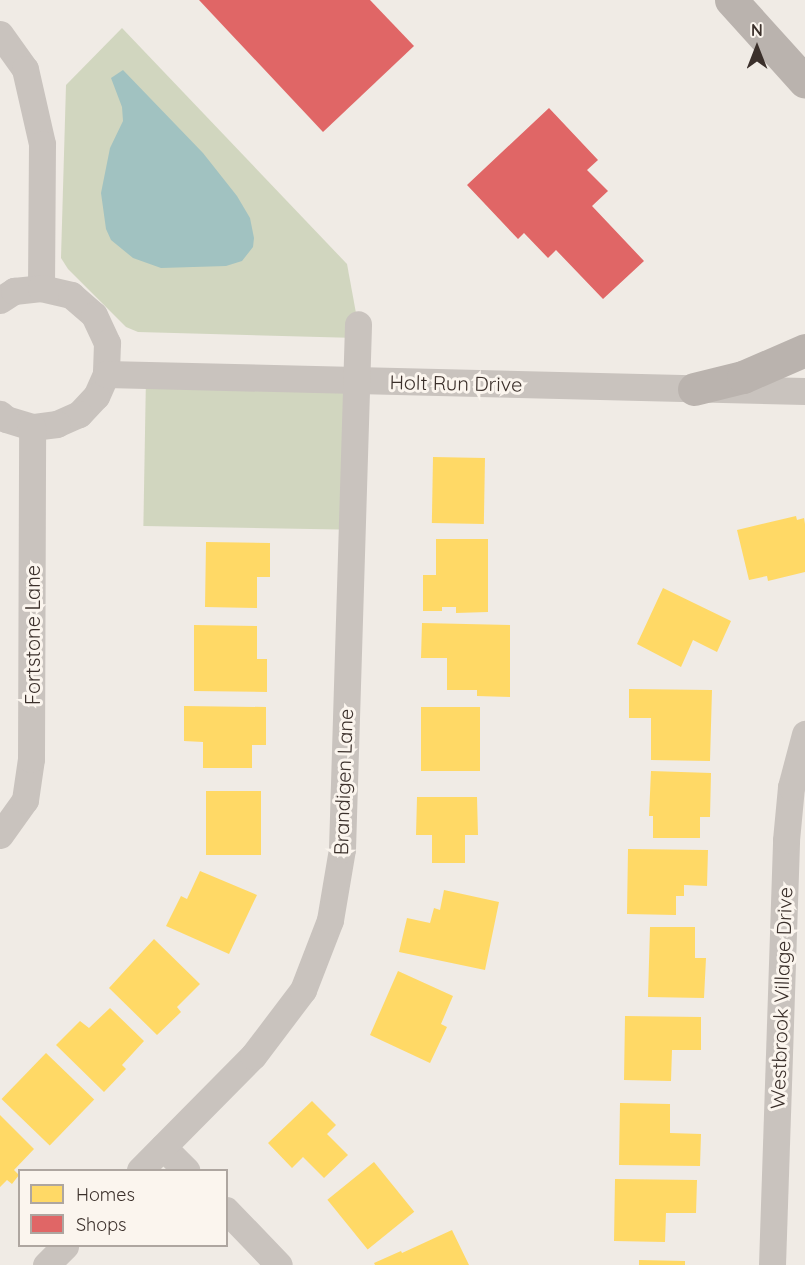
<!DOCTYPE html>
<style>
body{margin:0}
#map{position:relative;width:805px;height:1265px;overflow:hidden;background:#f0ebe5;font-family:Quicksand,sans-serif}
div>[style]{position:absolute}
[style*='--x']{left:calc(var(--x)*1px);top:calc(var(--y)*1px);width:calc(var(--w)*1px);rotate:calc(var(--a)*1deg)}
.green>*{inset:0;background:#d1d6bf;transform-origin:0 0}
.water>*{inset:0;background:#a1c2c1}
.homes>*{inset:0;background:#ffd966;transform-origin:0 0}
.shops>*{inset:0;background:#e06666}
.street>*{height:27px;margin:-13.5px;padding:0 13.5px;transform-origin:13.5px;border-radius:13.5px;background:#c9c3be}
.secondary>*{height:33px;margin:-16.5px;padding:0 16.5px;transform-origin:16.5px;border-radius:16.5px;background:#bab3ae}
span{translate:-50% -50%;white-space:nowrap;text-align:center;line-height:1.15;-webkit-text-stroke:6px #fbf5ee;paint-order:stroke}
.street-label{font-size:20px;color:#3b302b}
.legend{position:absolute;left:18px;top:1169px;width:210px;height:78px;box-sizing:border-box;background:#fbf5ee;border:2px solid #aea6a0;margin:0;padding:8px 10px;list-style:none;font-size:18px;color:#3b302b}
.legend li{display:flex;align-items:center;gap:12px;height:30px}
.legend b{width:30px;border:2px solid #aea6a0}
.north{position:absolute;left:727px;top:18px;width:60px;height:60px;-webkit-text-stroke:4px #fbf5ee;paint-order:stroke;rotate:0deg;font-size:16px;font-weight:700;line-height:24px;text-align:center;color:#3b302b}
.north::after{content:'';display:block;margin:auto;width:21px;height:27px;background:#3b302b;clip-path:polygon(50% 0,100% 100%,50% 72%,0 100%)}
</style>
<div id="map">
<div class="green">
<i style="clip-path:polygon(122px 28px,347px 264px,358px 324px,357px 338px,138px 332px,126px 327px,68px 269px,61px 258px,66px 85px)"></i>
<i style="left:146px;top:375px;width:210px;height:151px;rotate:1deg"></i>
</div>
<div class="water">
<i style="clip-path:polygon(123px 70px,203px 153px,237px 196px,250px 218px,254px 238px,253px 247px,242px 261px,226px 266px,161px 268px,133px 258px,111px 240px,106px 229px,101px 193px,110px 148px,123px 121px,122px 107px,111px 78px)"></i>
</div>
<div class="homes">
<i style="left:433px;top:457px;width:52px;height:66px;rotate:1deg"></i>
<i style="clip-path:polygon(796px 516px,797px 520px,804px 518px,805px 524px,805px 572px,768px 581px,767px 576px,749px 580px,737px 530px)"></i>
<i style="clip-path:polygon(436px 539px,488px 539px,488px 612px,456px 613px,456px 607px,442px 607px,442px 611px,423px 611px,423px 575px,436px 575px)"></i>
<i style="clip-path:polygon(206px 542px,270px 543px,270px 577px,257px 577px,257px 608px,205px 607px)"></i>
<i style="clip-path:polygon(663px 588px,731px 621px,717px 652px,693px 640px,681px 667px,637px 644px)"></i>
<i style="clip-path:polygon(422px 623px,510px 625px,510px 697px,477px 696px,477px 690px,447px 690px,447px 658px,421px 658px)"></i>
<i style="clip-path:polygon(194px 625px,257px 626px,257px 659px,267px 659px,267px 692px,194px 691px)"></i>
<i style="clip-path:polygon(629px 689px,712px 690px,710px 761px,651px 760px,651px 718px,629px 718px)"></i>
<i style="clip-path:polygon(184px 706px,266px 707px,266px 745px,252px 745px,252px 768px,203px 768px,203px 742px,184px 741px)"></i>
<i style="left:421px;top:707px;width:59px;height:64px"></i>
<i style="clip-path:polygon(651px 771px,711px 773px,710px 817px,700px 817px,700px 838px,653px 838px,653px 816px,649px 816px)"></i>
<i style="left:206px;top:791px;width:55px;height:64px"></i>
<i style="clip-path:polygon(417px 797px,477px 797px,478px 835px,465px 835px,465px 863px,432px 863px,432px 835px,416px 835px)"></i>
<i style="clip-path:polygon(628px 849px,708px 850px,707px 886px,684px 885px,684px 896px,676px 896px,676px 915px,627px 914px)"></i>
<i style="clip-path:polygon(200px 871px,257px 895px,229px 954px,166px 926px,181px 896px,187px 899px)"></i>
<i style="clip-path:polygon(444px 890px,499px 902px,485px 970px,399px 952px,407px 918px,430px 923px,434px 908px,440px 910px)"></i>
<i style="clip-path:polygon(650px 927px,695px 927px,695px 958px,706px 958px,704px 998px,648px 997px)"></i>
<i style="clip-path:polygon(154px 939px,200px 984px,177px 1007px,181px 1012px,157px 1035px,109px 988px)"></i>
<i style="clip-path:polygon(398px 971px,453px 996px,441px 1024px,447px 1027px,430px 1063px,370px 1035px)"></i>
<i style="clip-path:polygon(110px 1008px,144px 1041px,122px 1065px,126px 1069px,104px 1092px,56px 1045px,80px 1021px,89px 1028px)"></i>
<i style="clip-path:polygon(625px 1016px,701px 1017px,701px 1050px,672px 1050px,671px 1081px,624px 1080px)"></i>
<i style="left:46px;top:1053px;width:67px;height:64px;rotate:44deg"></i>
<i style="clip-path:polygon(312px 1101px,336px 1125px,327px 1134px,348px 1155px,324px 1178px,303px 1157px,292px 1168px,268px 1143px)"></i>
<i style="clip-path:polygon(620px 1103px,670px 1104px,670px 1133px,701px 1134px,700px 1166px,619px 1165px)"></i>
<i style="clip-path:polygon(0 1115px,34px 1149px,14px 1170px,19px 1175px,12px 1184px,7px 1180px,0 1187px)"></i>
<i style="left:374px;top:1162px;width:64px;height:60px;rotate:51deg"></i>
<i style="clip-path:polygon(615px 1179px,697px 1180px,696px 1213px,666px 1213px,665px 1242px,614px 1241px)"></i>
<i style="clip-path:polygon(452px 1230px,469px 1265px,375px 1265px,374px 1263px,401px 1251px,402px 1253px)"></i>
<i style="clip-path:polygon(639px 1260px,685px 1261px,685px 1265px,639px 1265px)"></i>
</div>
<div class="shops">
<i style="clip-path:polygon(199px 0,370px 0,414px 46px,323px 132px)"></i>
<i style="clip-path:polygon(549px 108px,598px 160px,587px 170px,608px 191px,592px 206px,644px 261px,603px 299px,556px 250px,548px 258px,524px 233px,518px 239px,467px 185px)"></i>
</div>
<div class="street">
<i style="--x:0;--y:34;--w:43;--a:54.5"></i>
<i style="--x:25;--y:69;--w:77;--a:77.2"></i>
<i style="--x:42;--y:144;--w:144;--a:90.4"></i>
<i style="--x:0;--y:300;--w:17;--a:-33"></i>
<i style="--x:14;--y:291;--w:27;--a:-6"></i>
<i style="--x:41;--y:288;--w:31;--a:13"></i>
<i style="--x:71;--y:295;--w:30;--a:41"></i>
<i style="--x:94;--y:315;--w:31;--a:65"></i>
<i style="--x:107;--y:343;--w:31;--a:92"></i>
<i style="--x:106;--y:374;--w:24;--a:114"></i>
<i style="--x:96;--y:396;--w:25;--a:133"></i>
<i style="--x:79;--y:414;--w:24;--a:156"></i>
<i style="--x:57;--y:424;--w:25;--a:173"></i>
<i style="--x:32;--y:427;--w:27;--a:-163"></i>
<i style="--x:6;--y:419;--w:8;--a:-140"></i>
<i style="--x:106;--y:374;--w:699;--a:1.39"></i>
<i style="--x:0;--y:835;--w:43;--a:-54.5"></i>
<i style="--x:25;--y:800;--w:41;--a:-81.7"></i>
<i style="--x:31;--y:759;--w:332;--a:-89.8"></i>
<i style="--x:163;--y:1147;--w:33;--a:45"></i>
<i style="--x:140;--y:1170;--w:161;--a:-45.3"></i>
<i style="--x:253;--y:1056;--w:83;--a:-52.9"></i>
<i style="--x:303;--y:990;--w:75;--a:-68.9"></i>
<i style="--x:330;--y:920;--w:72;--a:-80.4"></i>
<i style="--x:342;--y:849;--w:525;--a:-88.25"></i>
<i style="--x:226;--y:1210;--w:76;--a:46.1"></i>
<i style="--x:46;--y:1265;--w:27;--a:-45"></i>
<i style="--x:772;--y:1265;--w:425;--a:-88.1"></i>
<i style="--x:786;--y:840;--w:53;--a:-84.6"></i>
<i style="--x:791;--y:787;--w:55;--a:-75.2"></i>
</div>
<div class="secondary">
<i style="--x:731;--y:0;--w:110;--a:47.9"></i>
<i style="--x:694;--y:389;--w:50;--a:-13.8"></i>
<i style="--x:743;--y:377;--w:68;--a:-23.5"></i>
</div>
<div class="street-label">
<span style="left:456px;top:383px;rotate:1deg">Holt Run Drive</span>
<span style="left:32px;top:635px;rotate:-90deg">Fortstone Lane</span>
<span style="left:343px;top:782px;rotate:-88deg">Brandigen Lane</span>
<span style="left:781px;top:998px;rotate:-88deg">Westbrook Village Drive</span>
</div>
<ul class="legend">
<li><b style="height:16px;background:#ffd966"></b>Homes</li>
<li><b style="height:16px;background:#e06666"></b>Shops</li>
</ul>
<div class="north">N</div>
</div>
